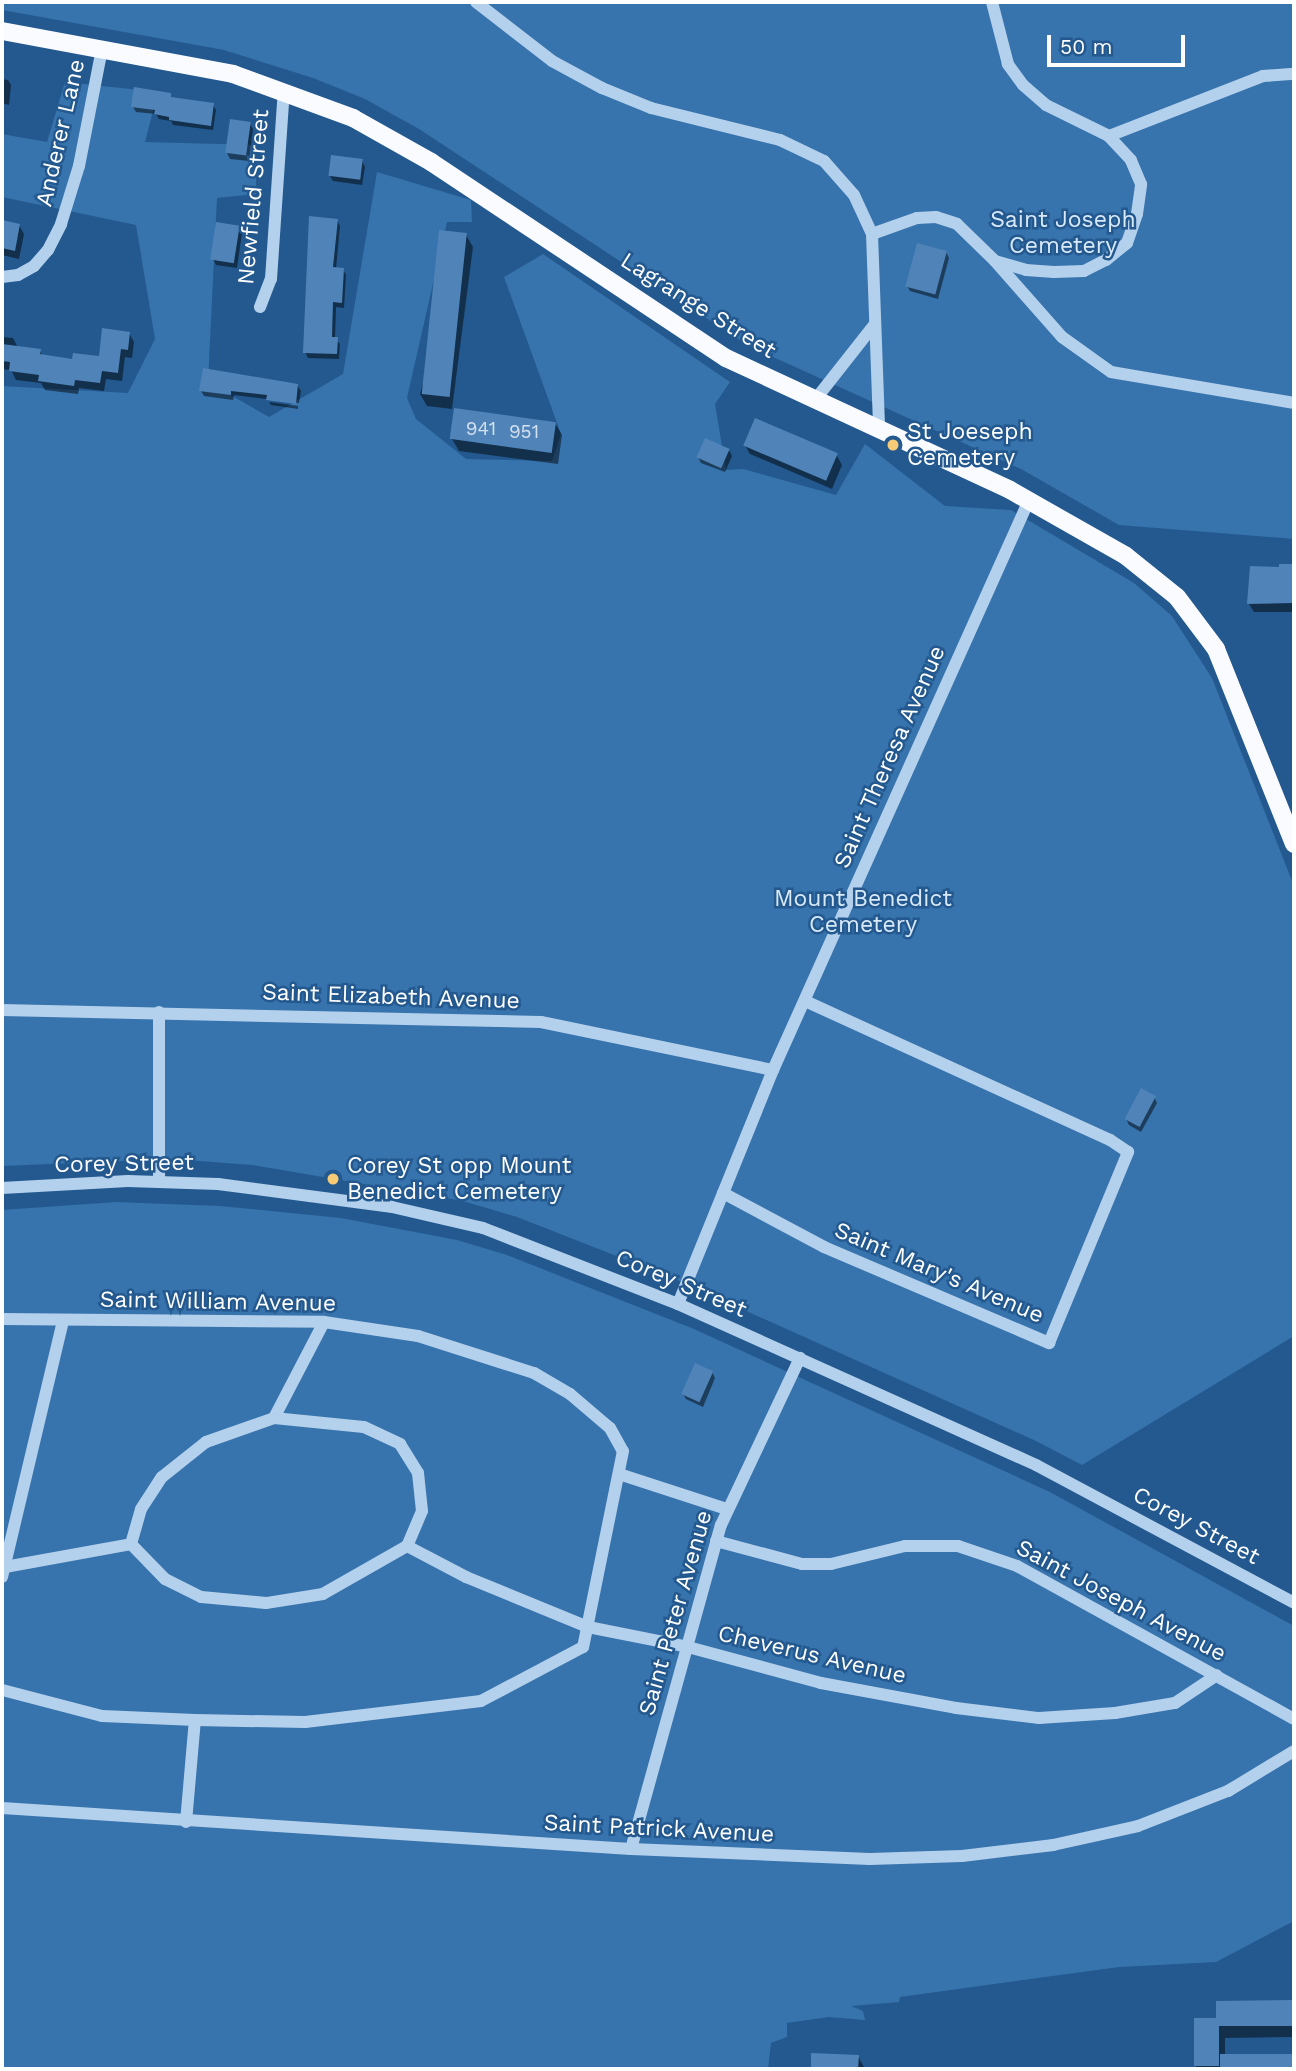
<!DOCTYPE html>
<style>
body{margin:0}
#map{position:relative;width:1296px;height:2071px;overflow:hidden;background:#23598f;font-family:"Work Sans",sans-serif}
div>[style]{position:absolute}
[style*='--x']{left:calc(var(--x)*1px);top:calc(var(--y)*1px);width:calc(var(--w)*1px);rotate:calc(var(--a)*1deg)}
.green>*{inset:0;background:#3773ac}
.shadow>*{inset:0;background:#0007}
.building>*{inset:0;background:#5084b8;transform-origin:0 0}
.minor>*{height:12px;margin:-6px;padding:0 6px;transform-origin:6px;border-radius:6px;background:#b3d0ec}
.major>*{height:18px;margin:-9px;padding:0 9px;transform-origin:9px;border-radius:9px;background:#f9fbff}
.dots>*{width:19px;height:19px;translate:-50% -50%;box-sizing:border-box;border:4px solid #23598f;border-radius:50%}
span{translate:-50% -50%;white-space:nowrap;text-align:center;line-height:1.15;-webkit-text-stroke:5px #23598f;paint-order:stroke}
.number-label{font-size:19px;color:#d3e0ed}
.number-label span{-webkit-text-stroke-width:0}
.street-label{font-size:23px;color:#fff}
.park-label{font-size:23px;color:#d8e9f9}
.poi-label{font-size:23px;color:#fff}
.left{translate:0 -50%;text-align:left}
.frame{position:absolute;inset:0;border:4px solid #fff;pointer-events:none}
.scale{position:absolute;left:1047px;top:35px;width:138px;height:32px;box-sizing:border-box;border:4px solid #fff;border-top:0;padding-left:9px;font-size:21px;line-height:24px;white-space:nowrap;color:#fff;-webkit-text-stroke:5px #23598f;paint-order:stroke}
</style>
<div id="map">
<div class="green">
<i style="clip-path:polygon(2px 2px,1294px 2px,1294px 539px,1119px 525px,1021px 469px,749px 346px,419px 129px,365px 99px,313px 78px,224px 50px,2px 10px)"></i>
<i style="clip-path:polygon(65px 82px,158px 92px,145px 142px,256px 145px,256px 194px,217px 198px,208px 382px,269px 417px,343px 374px,377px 172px,471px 200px,472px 222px,447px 222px,407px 398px,416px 419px,466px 459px,552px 461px,561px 434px,504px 277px,543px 254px,730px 382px,715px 404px,726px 470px,743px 469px,836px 495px,865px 444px,945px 506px,1011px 510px,1134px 583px,1172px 616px,1212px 678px,1294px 886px,1294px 1336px,1082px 1465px,1036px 1441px,675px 1279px,517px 1217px,463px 1201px,252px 1165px,172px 1159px,2px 1166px,2px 386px,128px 393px,155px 339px,136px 225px,2px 197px,2px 134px,47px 142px)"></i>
<i style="clip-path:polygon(116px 1202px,220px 1206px,341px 1218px,457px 1240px,507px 1255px,694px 1329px,1050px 1492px,1294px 1626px,1294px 1921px,1216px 1962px,1119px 1967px,900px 1997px,899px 2002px,851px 2006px,863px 2011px,865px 2020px,829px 2017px,787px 2023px,787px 2037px,771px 2043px,768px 2069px,2px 2069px,2px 1210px)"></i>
</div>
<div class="shadow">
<i style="clip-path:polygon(2px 79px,8px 80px,11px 85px,9px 105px,2px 103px)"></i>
<i style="clip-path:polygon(170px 95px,173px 99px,213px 105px,216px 110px,213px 130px,173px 125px,171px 121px,159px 119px,156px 114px,136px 112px,133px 107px)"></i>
<i style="clip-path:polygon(250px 124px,253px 129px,249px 161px,230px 159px,227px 153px)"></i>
<i style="clip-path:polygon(362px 161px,365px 167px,362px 185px,333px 181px,330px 176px)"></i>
<i style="clip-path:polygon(337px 220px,340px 226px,336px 269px,343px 269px,346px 275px,344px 308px,336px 307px,335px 339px,340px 344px,339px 359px,308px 358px,305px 352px)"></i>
<i style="clip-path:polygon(2px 222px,19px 225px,24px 234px,19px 259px,2px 255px)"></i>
<i style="clip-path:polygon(239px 227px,242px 233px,237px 268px,216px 265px,213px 259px)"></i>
<i style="clip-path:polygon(466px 235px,473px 247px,452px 409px,427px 406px,420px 394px)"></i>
<i style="clip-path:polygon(946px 252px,949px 258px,938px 299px,910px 291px,907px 286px)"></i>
<i style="clip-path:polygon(129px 333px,134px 342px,132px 358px,125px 357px,122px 381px,106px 379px,104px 391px,79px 388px,78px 394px,45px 390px,41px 383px,16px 380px,11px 370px,2px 369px,2px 337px,13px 338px,18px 348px,40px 351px,43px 357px,74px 361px,100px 358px)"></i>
<i style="clip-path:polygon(297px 385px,301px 391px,299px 403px,234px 395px,233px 400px,204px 396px,201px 391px)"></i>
<i style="clip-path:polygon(269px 402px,298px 406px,298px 409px,271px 405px)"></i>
<i style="clip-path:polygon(555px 423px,562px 435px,558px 464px,459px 451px,452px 439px)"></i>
<i style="clip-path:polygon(745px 445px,837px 456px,842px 465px,832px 489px,750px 454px)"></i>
<i style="clip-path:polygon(729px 450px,732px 456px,725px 472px,701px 463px,698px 457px)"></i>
<i style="clip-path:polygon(1251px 567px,1294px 567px,1294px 612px,1254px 612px,1249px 604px)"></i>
<i style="clip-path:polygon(1154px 1097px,1157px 1103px,1141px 1132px,1129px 1125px,1126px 1119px)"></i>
<i style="clip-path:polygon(712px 1372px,715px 1378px,703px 1407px,686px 1399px,683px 1394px)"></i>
<i style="clip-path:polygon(1218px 2002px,1294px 2002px,1294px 2037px,1225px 2038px,1225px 2056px,1294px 2056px,1294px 2069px,1198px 2069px,1195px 2065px,1218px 2020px)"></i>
<i style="clip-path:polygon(813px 2055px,858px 2056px,865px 2069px,812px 2069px)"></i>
</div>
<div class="building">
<i style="clip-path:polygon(134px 87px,171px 93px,171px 97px,214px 103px,211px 126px,169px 120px,169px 117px,154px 114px,155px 110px,131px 107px)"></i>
<i style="left:230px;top:119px;width:21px;height:34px;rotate:8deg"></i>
<i style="left:331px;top:155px;width:32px;height:21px;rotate:7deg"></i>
<i style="clip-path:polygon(309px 216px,338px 219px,333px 267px,344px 268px,342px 303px,333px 302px,332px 337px,338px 337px,337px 354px,303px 353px)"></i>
<i style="clip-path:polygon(2px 220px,20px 224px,15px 251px,2px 248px)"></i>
<i style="left:216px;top:222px;width:24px;height:38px;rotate:9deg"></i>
<i style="left:439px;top:230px;width:28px;height:165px;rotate:6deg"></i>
<i style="left:917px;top:243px;width:31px;height:45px;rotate:15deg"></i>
<i style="clip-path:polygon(102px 328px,130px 332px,128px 350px,121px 349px,118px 373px,102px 371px,100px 383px,75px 380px,74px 386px,38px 381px,39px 375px,9px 371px,10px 362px,2px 361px,2px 344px,41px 349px,40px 354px,72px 359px,73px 353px,99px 356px)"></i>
<i style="clip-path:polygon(203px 368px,298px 384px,296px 404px,266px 400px,267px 395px,231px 391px,231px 395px,199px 391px)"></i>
<i style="left:454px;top:408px;width:103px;height:31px;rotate:8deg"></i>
<i style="left:755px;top:418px;width:90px;height:30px;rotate:23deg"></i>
<i style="left:705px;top:438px;width:27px;height:21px;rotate:24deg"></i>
<i style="clip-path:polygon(1279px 564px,1294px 564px,1294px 603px,1247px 604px,1250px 566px,1279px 567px)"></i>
<i style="left:1141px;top:1088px;width:17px;height:35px;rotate:28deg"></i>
<i style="left:695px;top:1363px;width:20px;height:34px;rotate:24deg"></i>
<i style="clip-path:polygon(1294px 2000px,1294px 2026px,1219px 2026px,1219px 2066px,1194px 2066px,1194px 2018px,1216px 2018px,1216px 2001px)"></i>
<i style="clip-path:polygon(811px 2053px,859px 2055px,858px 2069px,811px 2069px)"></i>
<i style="left:1220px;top:2054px;width:74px;height:15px"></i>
</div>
<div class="minor">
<i style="--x:476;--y:2;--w:96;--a:37.8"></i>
<i style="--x:552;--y:61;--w:57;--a:28.4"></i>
<i style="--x:602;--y:88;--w:53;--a:22.2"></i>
<i style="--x:651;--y:108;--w:133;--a:13.9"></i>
<i style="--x:780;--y:140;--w:49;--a:25.5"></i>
<i style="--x:824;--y:161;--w:45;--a:48.6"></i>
<i style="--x:854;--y:195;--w:43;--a:65.2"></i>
<i style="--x:872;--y:234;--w:195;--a:87.9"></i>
<i style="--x:1109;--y:136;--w:165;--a:-21.3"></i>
<i style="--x:1263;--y:76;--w:31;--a:-4"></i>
<i style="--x:872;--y:234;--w:48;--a:-19.6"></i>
<i style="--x:917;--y:218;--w:19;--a:-3"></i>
<i style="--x:936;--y:217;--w:22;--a:18"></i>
<i style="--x:957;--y:224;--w:53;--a:44.2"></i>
<i style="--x:995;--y:261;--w:32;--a:16"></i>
<i style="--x:1026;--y:270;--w:28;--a:4"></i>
<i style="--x:1054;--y:272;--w:30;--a:-2"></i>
<i style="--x:1084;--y:271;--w:25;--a:-27"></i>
<i style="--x:1106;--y:260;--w:27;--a:-39"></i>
<i style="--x:1127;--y:243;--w:31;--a:-71"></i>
<i style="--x:1137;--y:214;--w:30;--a:-82"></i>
<i style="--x:1141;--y:184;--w:26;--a:-113"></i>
<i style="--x:1131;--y:160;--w:33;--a:-133"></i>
<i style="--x:1109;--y:136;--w:70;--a:-153.8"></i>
<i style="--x:1046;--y:105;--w:30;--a:-139"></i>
<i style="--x:1023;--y:85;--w:26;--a:-126"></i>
<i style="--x:1008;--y:64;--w:64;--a:-104.5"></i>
<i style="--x:995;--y:261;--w:101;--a:48.6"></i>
<i style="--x:1062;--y:337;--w:60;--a:35.5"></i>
<i style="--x:1111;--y:372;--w:186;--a:9.6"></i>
<i style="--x:2;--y:277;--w:16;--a:-7"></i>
<i style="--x:18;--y:275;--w:18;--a:-29"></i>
<i style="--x:34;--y:266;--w:21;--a:-49"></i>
<i style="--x:48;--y:250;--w:29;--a:-63"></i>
<i style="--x:61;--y:224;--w:61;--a:-72.8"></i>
<i style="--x:79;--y:166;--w:119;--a:-78.9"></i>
<i style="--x:260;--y:307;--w:30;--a:-69"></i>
<i style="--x:271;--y:279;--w:189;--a:-86.1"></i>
<i style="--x:815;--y:400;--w:95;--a:-51.8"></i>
<i style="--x:2;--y:1010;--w:539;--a:1.28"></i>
<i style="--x:541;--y:1022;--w:237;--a:11.7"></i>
<i style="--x:159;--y:1181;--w:169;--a:-90"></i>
<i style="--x:2;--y:1188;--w:126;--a:-3.2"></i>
<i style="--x:128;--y:1181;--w:90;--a:1.9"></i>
<i style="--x:218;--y:1184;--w:176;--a:7.5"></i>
<i style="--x:392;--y:1207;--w:93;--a:13"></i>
<i style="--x:483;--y:1228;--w:209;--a:21.3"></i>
<i style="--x:678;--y:1304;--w:393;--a:24.2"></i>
<i style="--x:1036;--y:1465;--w:293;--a:28.1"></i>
<i style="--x:723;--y:1193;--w:115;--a:28.1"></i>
<i style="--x:824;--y:1247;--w:245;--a:23.1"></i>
<i style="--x:1049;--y:1343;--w:207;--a:-67.5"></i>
<i style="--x:1128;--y:1152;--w:22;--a:-146"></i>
<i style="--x:1110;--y:1140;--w:335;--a:-155.5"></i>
<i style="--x:678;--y:1304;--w:253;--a:-67.9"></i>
<i style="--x:773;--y:1070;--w:625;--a:-65.81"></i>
<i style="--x:2;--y:1319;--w:322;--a:0.5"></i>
<i style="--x:324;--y:1322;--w:95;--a:8.5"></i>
<i style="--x:418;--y:1336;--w:122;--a:17.7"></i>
<i style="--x:534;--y:1373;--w:42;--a:30.3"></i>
<i style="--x:570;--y:1394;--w:52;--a:40.4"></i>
<i style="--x:610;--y:1428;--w:26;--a:61"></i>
<i style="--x:623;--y:1451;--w:200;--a:101.5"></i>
<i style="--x:583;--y:1647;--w:115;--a:152.1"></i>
<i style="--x:481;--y:1701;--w:177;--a:173.2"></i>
<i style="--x:305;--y:1722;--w:110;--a:-179"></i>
<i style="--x:195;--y:1720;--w:93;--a:-177.5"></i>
<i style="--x:102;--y:1716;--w:103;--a:-165.4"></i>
<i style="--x:274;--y:1418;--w:90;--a:5.7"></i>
<i style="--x:364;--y:1427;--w:40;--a:25"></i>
<i style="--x:400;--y:1444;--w:34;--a:58"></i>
<i style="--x:418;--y:1473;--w:38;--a:84"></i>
<i style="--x:422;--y:1511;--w:38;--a:113"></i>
<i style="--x:407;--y:1546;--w:97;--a:150.3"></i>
<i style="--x:323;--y:1594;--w:58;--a:171"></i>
<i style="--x:266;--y:1603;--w:65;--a:-174.7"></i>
<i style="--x:201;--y:1597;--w:40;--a:-153.4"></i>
<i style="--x:165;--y:1579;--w:49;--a:-134.2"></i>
<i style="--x:131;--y:1544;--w:36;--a:-74"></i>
<i style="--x:141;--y:1509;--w:38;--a:-57"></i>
<i style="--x:162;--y:1477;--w:56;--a:-38.5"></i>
<i style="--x:206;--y:1442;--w:72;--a:-19.4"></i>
<i style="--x:274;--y:1418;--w:108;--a:-62.5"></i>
<i style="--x:619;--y:1474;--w:114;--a:18"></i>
<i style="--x:716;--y:1541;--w:89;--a:15"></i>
<i style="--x:802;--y:1564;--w:29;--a:0"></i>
<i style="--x:831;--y:1564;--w:76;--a:-13.7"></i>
<i style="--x:905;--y:1546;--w:53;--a:0"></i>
<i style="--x:958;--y:1546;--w:62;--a:18.7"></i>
<i style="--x:1017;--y:1566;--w:316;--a:28.9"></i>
<i style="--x:407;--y:1546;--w:67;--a:27.7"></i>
<i style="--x:466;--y:1577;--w:132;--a:22.3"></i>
<i style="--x:588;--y:1627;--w:102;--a:11.3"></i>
<i style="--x:688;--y:1647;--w:138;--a:15.1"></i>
<i style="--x:821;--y:1683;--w:137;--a:10.5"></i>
<i style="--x:956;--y:1708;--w:84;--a:6.9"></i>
<i style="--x:1039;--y:1718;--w:76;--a:-3.8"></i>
<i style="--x:1115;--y:1713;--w:61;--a:-9.5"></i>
<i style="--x:1175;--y:1703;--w:50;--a:-33.7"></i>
<i style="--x:5;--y:1567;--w:128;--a:-10.3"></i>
<i style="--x:2;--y:1577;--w:264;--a:-76.6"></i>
<i style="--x:2;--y:1808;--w:630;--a:3.73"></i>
<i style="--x:631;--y:1849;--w:239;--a:2.4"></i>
<i style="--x:870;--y:1859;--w:92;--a:-1.9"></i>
<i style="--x:962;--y:1856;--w:92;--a:-6.9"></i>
<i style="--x:1053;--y:1845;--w:87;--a:-12.6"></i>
<i style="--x:1138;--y:1826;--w:97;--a:-21.3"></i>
<i style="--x:1228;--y:1791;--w:77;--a:-31.2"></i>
<i style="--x:186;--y:1822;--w:102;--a:-85"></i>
<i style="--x:631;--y:1849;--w:336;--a:-74.5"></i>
<i style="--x:721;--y:1525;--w:185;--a:-64.7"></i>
</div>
<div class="major">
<i style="--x:2;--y:31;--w:235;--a:10.5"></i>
<i style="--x:233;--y:74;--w:128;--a:20.1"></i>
<i style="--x:353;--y:118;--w:90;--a:29.4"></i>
<i style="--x:431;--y:162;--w:354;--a:33.6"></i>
<i style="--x:726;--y:358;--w:313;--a:24.9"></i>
<i style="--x:1010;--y:490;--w:133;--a:29.6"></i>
<i style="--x:1126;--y:556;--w:65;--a:38.8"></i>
<i style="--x:1177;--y:597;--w:65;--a:53.1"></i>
<i style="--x:1216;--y:649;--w:210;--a:68.2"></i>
</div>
<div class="dots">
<i style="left:893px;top:445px;background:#f7ca76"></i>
<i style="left:333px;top:1179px;background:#f7ca76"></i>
</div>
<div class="number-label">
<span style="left:481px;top:429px">941</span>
<span style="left:524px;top:432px">951</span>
</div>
<div class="street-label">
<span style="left:61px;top:133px;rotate:-77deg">Anderer Lane</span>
<span style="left:254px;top:197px;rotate:-85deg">Newfield Street</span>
<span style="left:698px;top:306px;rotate:32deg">Lagrange Street</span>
<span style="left:890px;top:757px;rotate:-66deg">Saint Theresa Avenue</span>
<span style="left:391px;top:997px;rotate:2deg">Saint Elizabeth Avenue</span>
<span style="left:124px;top:1164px;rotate:-1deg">Corey Street</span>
<span style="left:939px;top:1273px;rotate:23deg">Saint Mary's Avenue</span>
<span style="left:681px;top:1284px;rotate:23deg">Corey Street</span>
<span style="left:218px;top:1302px;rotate:1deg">Saint William Avenue</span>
<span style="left:1196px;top:1526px;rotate:28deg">Corey Street</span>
<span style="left:1121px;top:1601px;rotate:28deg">Saint Joseph Avenue</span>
<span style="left:676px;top:1613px;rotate:-74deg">Saint Peter Avenue</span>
<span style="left:812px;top:1655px;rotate:13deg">Cheverus Avenue</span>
<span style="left:659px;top:1829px;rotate:3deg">Saint Patrick Avenue</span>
</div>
<div class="park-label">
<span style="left:1063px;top:233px">Saint Joseph<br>Cemetery</span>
<span style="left:863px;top:912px">Mount Benedict<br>Cemetery</span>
</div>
<div class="poi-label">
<span class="left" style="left:907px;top:445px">St Joeseph<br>Cemetery</span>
<span class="left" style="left:347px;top:1179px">Corey St opp Mount<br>Benedict Cemetery</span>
</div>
<div class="frame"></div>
<div class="scale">50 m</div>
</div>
